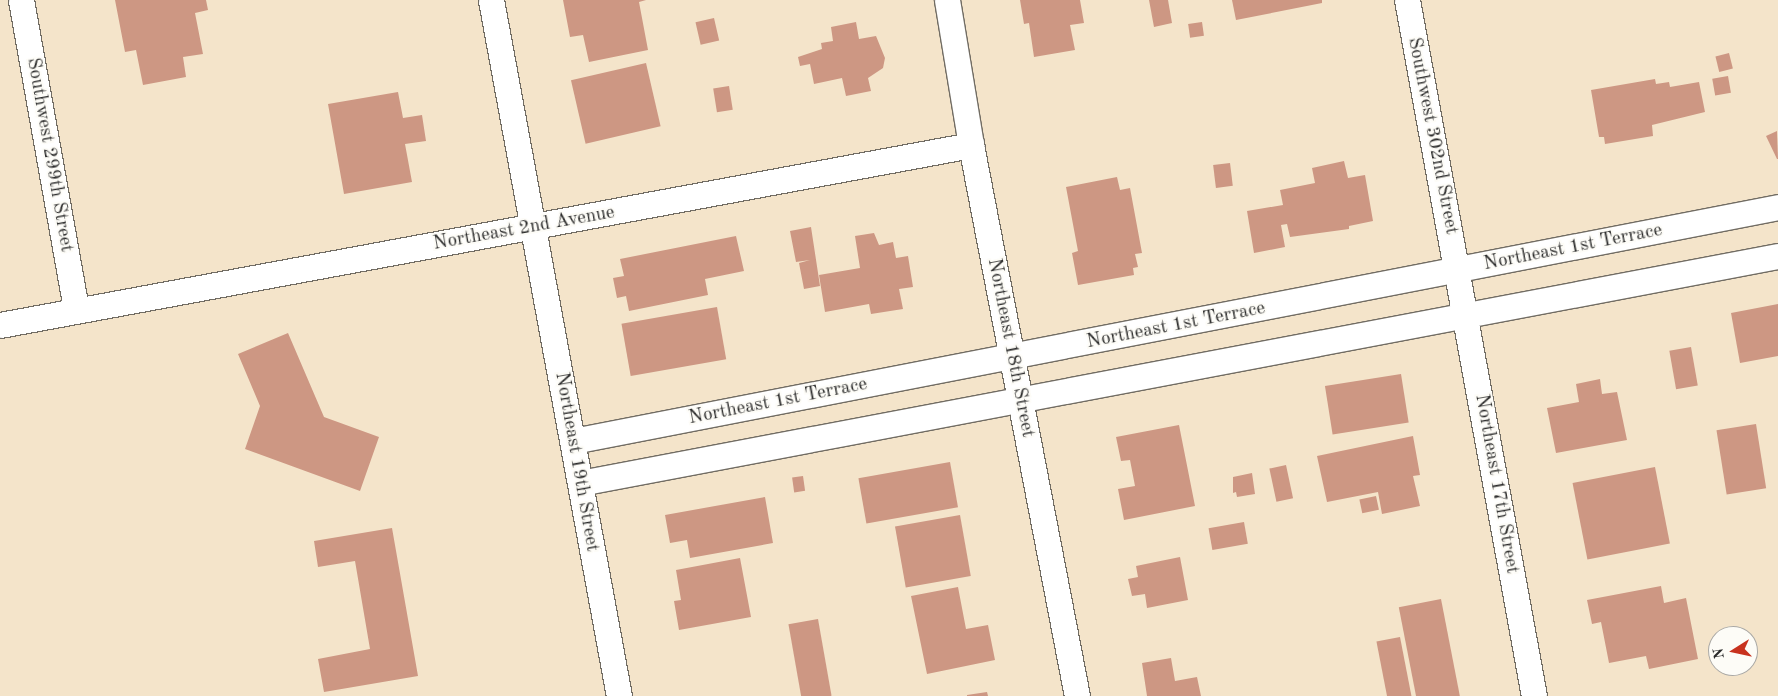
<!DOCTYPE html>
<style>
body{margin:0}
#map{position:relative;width:1778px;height:696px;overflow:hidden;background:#f4e4ca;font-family:"Old Standard TT",serif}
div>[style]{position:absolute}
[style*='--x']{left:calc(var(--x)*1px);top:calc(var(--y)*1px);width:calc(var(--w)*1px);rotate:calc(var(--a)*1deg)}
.building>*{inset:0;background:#cd9783;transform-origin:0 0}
.roads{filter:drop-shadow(1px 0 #716c63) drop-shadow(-1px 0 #716c63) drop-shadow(0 1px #716c63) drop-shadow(0 -1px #716c63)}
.street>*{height:25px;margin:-12.5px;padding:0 12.5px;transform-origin:12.5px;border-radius:12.5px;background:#fff}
span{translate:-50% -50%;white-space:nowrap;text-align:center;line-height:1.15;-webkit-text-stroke:4px #fdfcf7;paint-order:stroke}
.street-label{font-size:19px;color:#2b2b2b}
.north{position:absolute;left:1708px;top:626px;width:50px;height:50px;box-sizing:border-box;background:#fdfcf7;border:1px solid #a9a8a5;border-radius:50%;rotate:260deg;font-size:14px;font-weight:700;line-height:20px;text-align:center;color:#2b2b2b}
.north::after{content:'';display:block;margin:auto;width:18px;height:22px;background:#c8321e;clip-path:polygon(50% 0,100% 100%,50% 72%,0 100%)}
</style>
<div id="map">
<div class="building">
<i style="clip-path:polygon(115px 0,206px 0,208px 10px,195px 13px,203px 54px,183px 57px,186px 77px,143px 85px,136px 50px,125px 52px)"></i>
<i style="clip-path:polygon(563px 0,646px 0,639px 2px,648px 50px,589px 62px,583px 35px,570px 37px)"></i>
<i style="clip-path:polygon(1020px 0,1080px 0,1084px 23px,1070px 25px,1075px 50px,1034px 57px,1029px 23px,1024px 24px)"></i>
<i style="clip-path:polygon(1149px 0,1168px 0,1172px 23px,1154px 27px)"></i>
<i style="clip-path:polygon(1232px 0,1322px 0,1322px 3px,1236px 20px)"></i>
<i style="left:714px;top:18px;width:23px;height:19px;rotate:77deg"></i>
<i style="clip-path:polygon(856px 22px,859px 39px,876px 36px,885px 58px,883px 68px,868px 78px,871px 91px,846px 96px,842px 78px,814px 84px,810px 64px,800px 66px,798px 57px,822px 49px,821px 43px,833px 41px,831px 27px)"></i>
<i style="left:1202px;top:22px;width:14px;height:14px;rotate:82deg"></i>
<i style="left:1729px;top:53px;width:16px;height:14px;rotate:76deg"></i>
<i style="left:646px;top:63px;width:65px;height:77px;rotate:77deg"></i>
<i style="left:1728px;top:76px;width:17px;height:16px;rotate:80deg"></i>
<i style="clip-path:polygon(1655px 79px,1656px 84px,1669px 82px,1670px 87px,1699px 82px,1705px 112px,1652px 125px,1653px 136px,1605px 144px,1604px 137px,1599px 137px,1591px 90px)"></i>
<i style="left:729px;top:86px;width:24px;height:16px;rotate:81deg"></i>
<i style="clip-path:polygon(398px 92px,403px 118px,422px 115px,426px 141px,405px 144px,412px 182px,344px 194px,328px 104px)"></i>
<i style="clip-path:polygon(1777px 131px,1778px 159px,1777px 159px,1766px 136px)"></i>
<i style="clip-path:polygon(1344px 161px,1348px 178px,1365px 175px,1373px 221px,1349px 226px,1349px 229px,1290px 237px,1287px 224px,1281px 225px,1285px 247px,1254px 253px,1247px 211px,1283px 205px,1280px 190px,1315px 183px,1312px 168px)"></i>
<i style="left:1230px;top:163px;width:23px;height:17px;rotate:83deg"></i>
<i style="clip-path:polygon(1117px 177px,1120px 190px,1130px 188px,1142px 253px,1135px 254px,1138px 267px,1133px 268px,1134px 275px,1078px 285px,1072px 253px,1078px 251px,1066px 187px)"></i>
<i style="clip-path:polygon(811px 227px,820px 286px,804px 289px,799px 263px,810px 260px,796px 262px,790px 231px)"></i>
<i style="clip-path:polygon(874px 233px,879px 245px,893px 242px,896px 258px,908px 256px,913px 287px,899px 289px,903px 309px,871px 314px,869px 304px,825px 312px,819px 275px,860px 268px,855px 236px)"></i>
<i style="clip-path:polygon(736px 236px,744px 271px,705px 279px,708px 295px,629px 311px,626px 296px,617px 298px,613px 278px,624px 276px,620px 259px)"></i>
<i style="clip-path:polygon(1778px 304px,1778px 356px,1740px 363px,1731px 313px)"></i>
<i style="left:717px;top:307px;width:53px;height:97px;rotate:80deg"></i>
<i style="clip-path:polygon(288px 333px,324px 417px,379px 437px,360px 491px,245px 449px,260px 406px,238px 354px)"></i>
<i style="left:1691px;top:347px;width:39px;height:22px;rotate:80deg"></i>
<i style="left:1401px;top:374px;width:49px;height:77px;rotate:81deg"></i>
<i style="clip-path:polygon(1600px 379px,1602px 394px,1617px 392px,1627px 440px,1556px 453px,1547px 408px,1579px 402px,1576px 384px)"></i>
<i style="left:1756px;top:424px;width:65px;height:40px;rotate:81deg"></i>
<i style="clip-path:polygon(1179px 425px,1195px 506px,1124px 520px,1118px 489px,1135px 486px,1130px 460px,1121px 461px,1116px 437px)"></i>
<i style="clip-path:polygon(1413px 436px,1420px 475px,1413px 476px,1420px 506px,1382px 514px,1378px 492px,1327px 502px,1317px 456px)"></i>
<i style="left:950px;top:462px;width:46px;height:93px;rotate:80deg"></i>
<i style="left:1286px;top:465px;width:34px;height:17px;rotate:78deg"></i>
<i style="left:1655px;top:467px;width:78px;height:84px;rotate:79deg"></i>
<i style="clip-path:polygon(1252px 473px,1255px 494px,1237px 497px,1236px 492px,1233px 493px,1233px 477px)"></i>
<i style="left:803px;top:476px;width:15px;height:11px;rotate:82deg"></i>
<i style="left:1376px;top:496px;width:14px;height:17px;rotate:78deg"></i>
<i style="clip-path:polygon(765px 497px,773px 543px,690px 558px,687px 540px,670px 543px,665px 515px)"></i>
<i style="left:960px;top:515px;width:62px;height:66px;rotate:80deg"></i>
<i style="left:1244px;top:522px;width:22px;height:36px;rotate:80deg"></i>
<i style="clip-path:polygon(392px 528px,418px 676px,324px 692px,318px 659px,370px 649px,355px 561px,318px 567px,314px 541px)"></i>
<i style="clip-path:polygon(1180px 557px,1188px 600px,1147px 608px,1145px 594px,1132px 596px,1128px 579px,1138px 577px,1136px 566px)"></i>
<i style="clip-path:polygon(740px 558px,751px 617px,679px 630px,674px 601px,681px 600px,676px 570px)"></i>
<i style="clip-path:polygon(1661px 586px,1664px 603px,1686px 598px,1698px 659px,1649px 669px,1646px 656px,1609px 663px,1601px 622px,1592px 624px,1587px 600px)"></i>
<i style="clip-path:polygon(958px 587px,966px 629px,988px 625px,995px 660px,927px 674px,911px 596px)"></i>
<i style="left:1441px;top:599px;width:99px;height:43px;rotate:79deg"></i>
<i style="left:818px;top:619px;width:78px;height:30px;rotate:80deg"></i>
<i style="left:1400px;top:637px;width:60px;height:24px;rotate:79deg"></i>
<i style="clip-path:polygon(1171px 658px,1175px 681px,1197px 677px,1201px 696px,1147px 696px,1142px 663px)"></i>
<i style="clip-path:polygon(987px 692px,988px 696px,967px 696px,967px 695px)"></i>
</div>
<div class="roads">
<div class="street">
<i style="--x:21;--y:0;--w:314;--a:79.9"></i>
<i style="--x:491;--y:0;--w:708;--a:79.58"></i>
<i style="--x:947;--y:0;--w:147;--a:80.6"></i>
<i style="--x:971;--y:145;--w:561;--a:79.11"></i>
<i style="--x:1407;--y:0;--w:707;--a:79.66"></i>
<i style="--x:0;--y:325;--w:988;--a:-10.5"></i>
<i style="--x:573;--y:441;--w:1228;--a:-10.99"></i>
<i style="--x:580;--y:483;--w:1219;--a:-10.73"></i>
</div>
</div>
<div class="street-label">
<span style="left:1432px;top:136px;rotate:79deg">Southwest 302nd Street</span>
<span style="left:49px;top:155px;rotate:80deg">Southwest 299th Street</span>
<span style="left:524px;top:229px;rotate:-10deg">Northeast 2nd Avenue</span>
<span style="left:1573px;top:248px;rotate:-11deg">Northeast 1st Terrace</span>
<span style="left:1176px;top:326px;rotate:-11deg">Northeast 1st Terrace</span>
<span style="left:1010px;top:348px;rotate:79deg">Northeast 18th Street</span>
<span style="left:778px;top:402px;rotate:-11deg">Northeast 1st Terrace</span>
<span style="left:576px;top:462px;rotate:80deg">Northeast 19th Street</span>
<span style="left:1496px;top:484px;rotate:80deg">Northeast 17th Street</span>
</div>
<div class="north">N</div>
</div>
